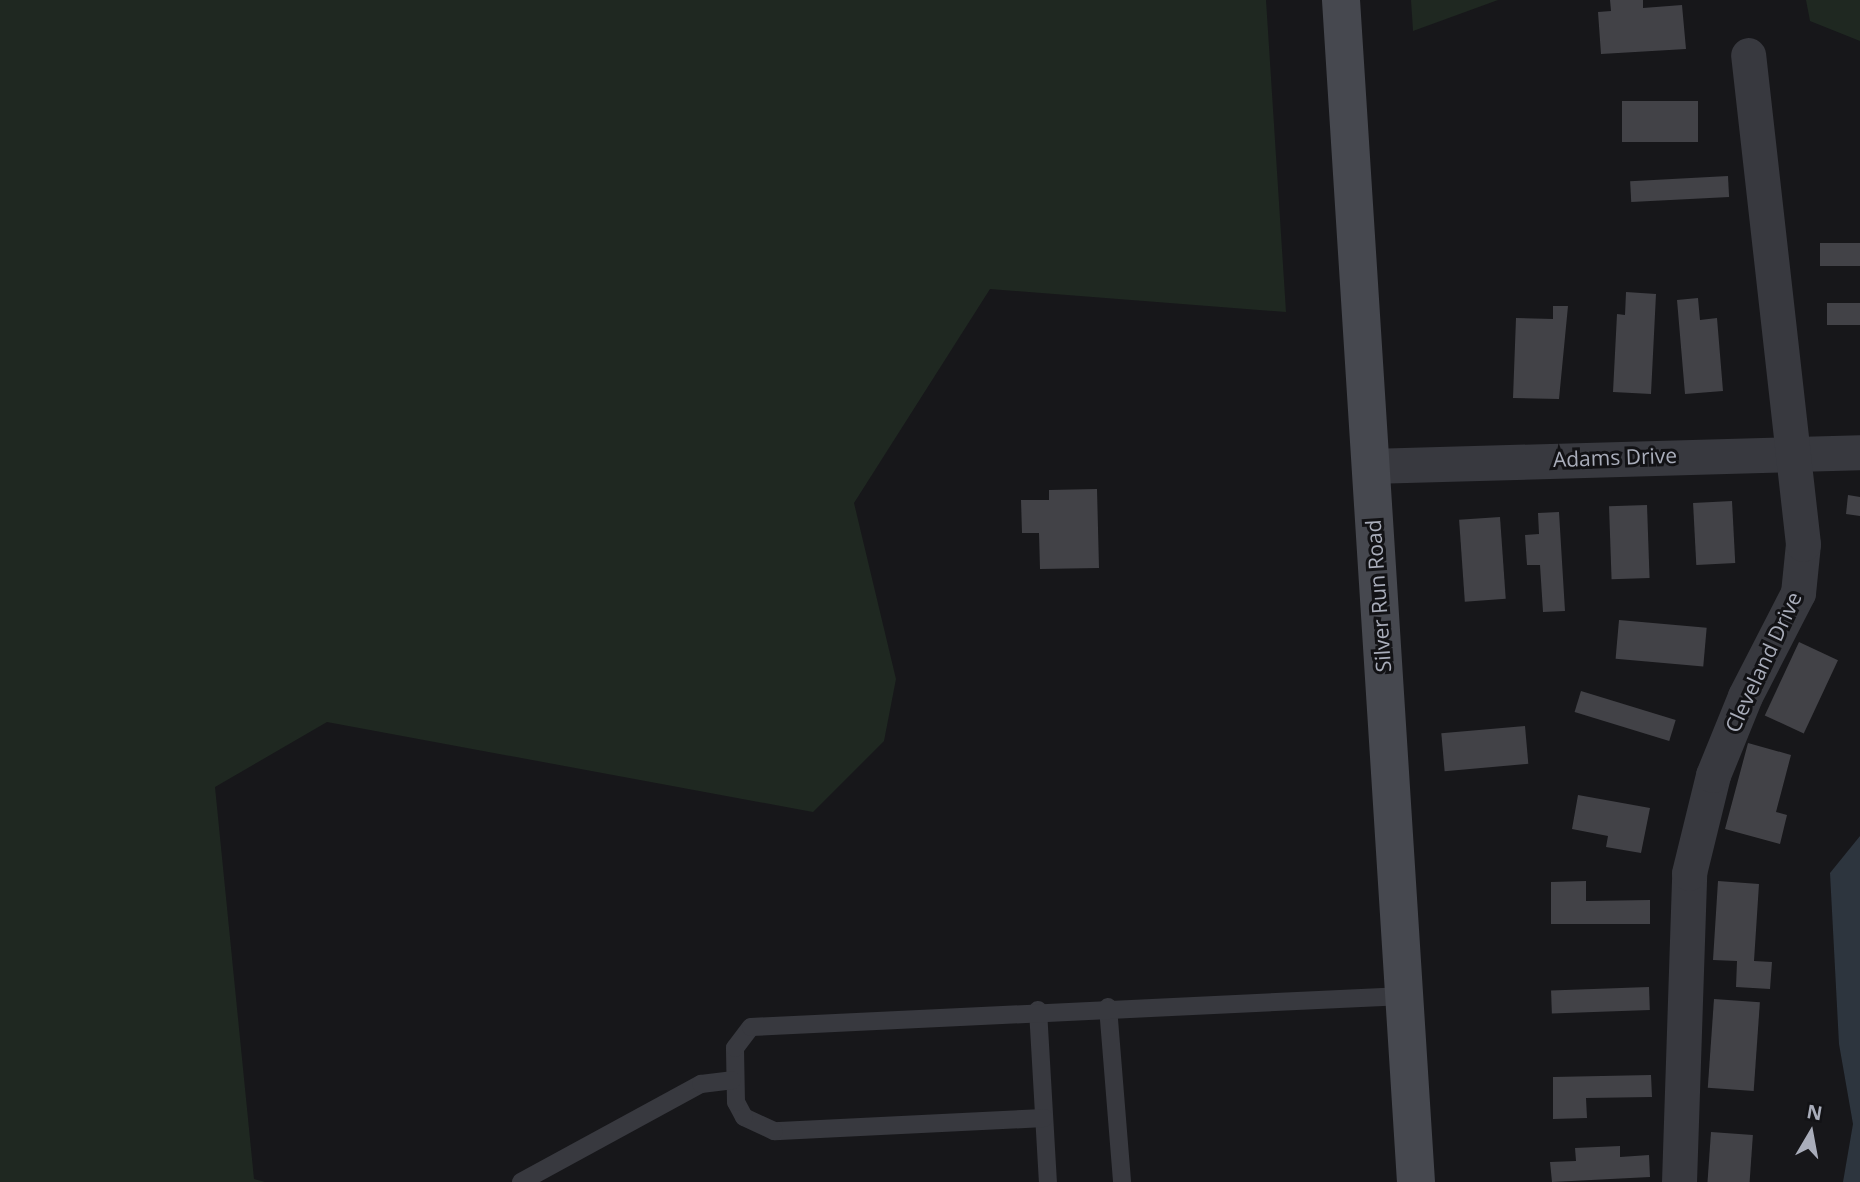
<!DOCTYPE html>
<style>
body{margin:0}
#map{position:relative;width:1860px;height:1182px;overflow:hidden;background:#17171a;font-family:"Open Sans",sans-serif}
div>[style]{position:absolute}
[style*='--x']{left:calc(var(--x)*1px);top:calc(var(--y)*1px);width:calc(var(--w)*1px);rotate:calc(var(--a)*1deg)}
.green>*{inset:0;background:#1f2821}
.water>*{inset:0;background:#2d353e}
.building>*{inset:0;background:#424247;transform-origin:0 0}
.lane>*{height:18px;margin:-9px;padding:0 9px;transform-origin:9px;border-radius:9px;background:#38393f}
.street>*{height:35px;margin:-17.5px;padding:0 17.5px;transform-origin:17.5px;border-radius:17.5px;background:#38393f}
.secondary>*{height:38px;margin:-19px;padding:0 19px;transform-origin:19px;border-radius:19px;background:#46484f}
span{translate:-50% -50%;white-space:nowrap;text-align:center;line-height:1.15;-webkit-text-stroke:6px #121215;paint-order:stroke}
.street-label{font-size:21px;color:#a9adba}
.north{position:absolute;left:1776px;top:1098px;width:70px;height:70px;-webkit-text-stroke:5px #121215;paint-order:stroke;rotate:10deg;font-size:19px;font-weight:700;line-height:28px;text-align:center;color:#a9adba}
.north::after{content:'';display:block;margin:auto;width:24px;height:32px;background:#a9adba;clip-path:polygon(50% 0,100% 100%,50% 72%,0 100%)}
</style>
<div id="map">
<div class="green">
<i style="clip-path:polygon(0 0,1266px 0,1286px 312px,990px 289px,854px 503px,896px 679px,884px 741px,813px 812px,327px 722px,215px 787px,254px 1179px,265px 1182px,0 1182px)"></i>
<i style="clip-path:polygon(1411px 0,1498px 0,1413px 31px)"></i>
<i style="clip-path:polygon(1806px 0,1860px 0,1860px 41px,1810px 21px)"></i>
</div>
<div class="water">
<i style="clip-path:polygon(1860px 836px,1860px 1182px,1843px 1182px,1853px 1124px,1839px 1044px,1830px 873px)"></i>
</div>
<div class="building">
<i style="clip-path:polygon(1610px 0,1643px 0,1643px 8px,1682px 5px,1686px 49px,1601px 54px,1598px 12px,1611px 11px)"></i>
<i style="left:1698px;top:101px;width:41px;height:76px;rotate:90deg"></i>
<i style="left:1728px;top:176px;width:21px;height:98px;rotate:87deg"></i>
<i style="left:1860px;top:243px;width:23px;height:40px;rotate:90deg"></i>
<i style="clip-path:polygon(1626px 292px,1656px 294px,1651px 394px,1613px 392px,1617px 314px,1625px 315px)"></i>
<i style="clip-path:polygon(1698px 298px,1700px 320px,1717px 318px,1723px 391px,1685px 394px,1677px 300px)"></i>
<i style="left:1860px;top:303px;width:22px;height:33px;rotate:90deg"></i>
<i style="clip-path:polygon(1553px 306px,1568px 306px,1559px 399px,1513px 398px,1516px 318px,1553px 319px)"></i>
<i style="clip-path:polygon(1097px 489px,1099px 568px,1040px 569px,1039px 533px,1022px 533px,1021px 500px,1049px 500px,1049px 490px)"></i>
<i style="clip-path:polygon(1848px 495px,1860px 497px,1860px 516px,1846px 514px)"></i>
<i style="left:1732px;top:501px;width:62px;height:39px;rotate:87deg"></i>
<i style="left:1647px;top:505px;width:73px;height:38px;rotate:88deg"></i>
<i style="clip-path:polygon(1559px 512px,1565px 611px,1543px 612px,1540px 565px,1527px 565px,1525px 535px,1539px 534px,1538px 513px)"></i>
<i style="left:1500px;top:517px;width:82px;height:41px;rotate:86deg"></i>
<i style="left:1619px;top:620px;width:88px;height:39px;rotate:5deg"></i>
<i style="left:1799px;top:642px;width:43px;height:81px;rotate:25deg"></i>
<i style="left:1581px;top:691px;width:99px;height:22px;rotate:17deg"></i>
<i style="left:1525px;top:726px;width:38px;height:84px;rotate:85deg"></i>
<i style="clip-path:polygon(1748px 743px,1791px 755px,1776px 812px,1787px 815px,1780px 844px,1725px 829px)"></i>
<i style="clip-path:polygon(1578px 795px,1650px 808px,1641px 853px,1606px 847px,1608px 836px,1572px 829px)"></i>
<i style="clip-path:polygon(1586px 881px,1586px 901px,1650px 900px,1650px 924px,1551px 924px,1551px 882px)"></i>
<i style="clip-path:polygon(1718px 881px,1759px 884px,1754px 961px,1772px 962px,1770px 989px,1736px 987px,1737px 961px,1713px 960px)"></i>
<i style="left:1649px;top:987px;width:23px;height:98px;rotate:88deg"></i>
<i style="left:1714px;top:999px;width:46px;height:89px;rotate:4deg"></i>
<i style="clip-path:polygon(1651px 1075px,1652px 1097px,1586px 1098px,1587px 1118px,1553px 1119px,1553px 1077px)"></i>
<i style="left:1711px;top:1132px;width:42px;height:50px;rotate:4deg"></i>
<i style="clip-path:polygon(1620px 1146px,1620px 1157px,1649px 1155px,1650px 1177px,1552px 1182px,1550px 1162px,1576px 1161px,1575px 1148px)"></i>
</div>
<div class="lane">
<i style="--x:1108;--y:1007;--w:176;--a:85.4"></i>
<i style="--x:1038;--y:1010;--w:172;--a:86.7"></i>
<i style="--x:1044;--y:1118;--w:270;--a:177.2"></i>
<i style="--x:774;--y:1131;--w:33;--a:-155"></i>
<i style="--x:744;--y:1117;--w:17;--a:-118"></i>
<i style="--x:736;--y:1102;--w:54;--a:-91.1"></i>
<i style="--x:735;--y:1048;--w:26;--a:-53"></i>
<i style="--x:751;--y:1027;--w:654;--a:-2.72"></i>
<i style="--x:521;--y:1182;--w:205;--a:-28.6"></i>
<i style="--x:701;--y:1084;--w:31;--a:-7"></i>
</div>
<div class="street">
<i style="--x:1369;--y:466;--w:491;--a:-1.6"></i>
<i style="--x:1679;--y:1182;--w:309;--a:-88.1"></i>
<i style="--x:1689;--y:873;--w:101;--a:-76.2"></i>
<i style="--x:1713;--y:775;--w:85;--a:-67.9"></i>
<i style="--x:1745;--y:696;--w:116;--a:-62.8"></i>
<i style="--x:1798;--y:593;--w:49;--a:-84.2"></i>
<i style="--x:1803;--y:544;--w:492;--a:-96.4"></i>
</div>
<div class="secondary">
<i style="--x:1341;--y:0;--w:1184;--a:86.37"></i>
</div>
<div class="street-label">
<span style="left:1615px;top:457px;rotate:-2deg">Adams Drive</span>
<span style="left:1378px;top:596px;rotate:-94deg">Silver Run Road</span>
<span style="left:1763px;top:662px;rotate:-65deg">Cleveland Drive</span>
</div>
<div class="north">N</div>
</div>
